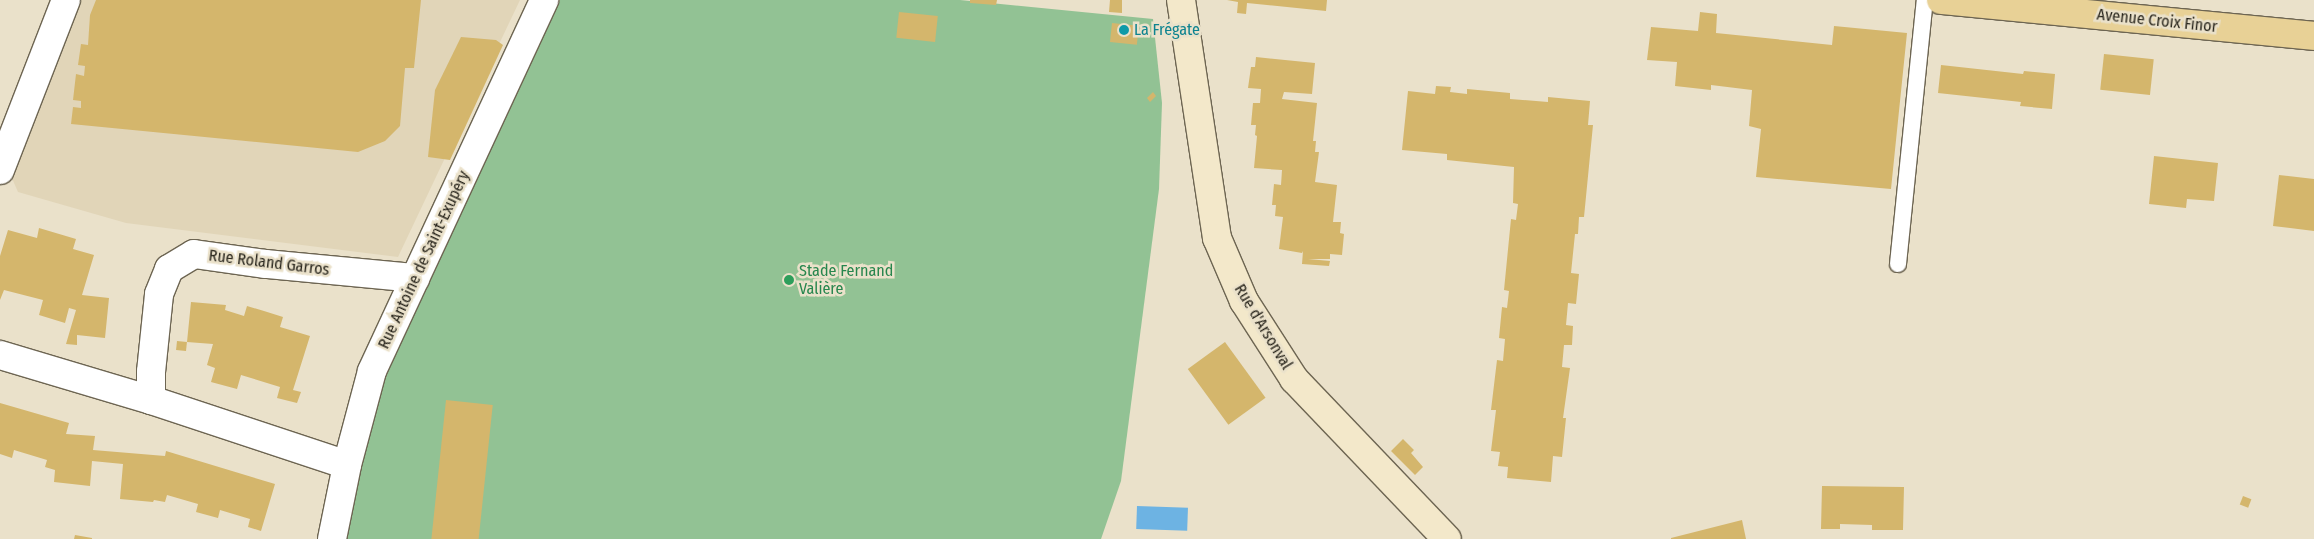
<!DOCTYPE html>
<meta charset="utf-8">
<style>
body{margin:0}
#map{position:relative;width:2314px;height:539px;overflow:hidden;background:#eae1ca;font-family:"Fira Sans Condensed",sans-serif}
div>[style]{position:absolute}
[style*='--x']{left:calc(var(--x)*1px);top:calc(var(--y)*1px);width:calc(var(--w)*1px);rotate:calc(var(--a)*1deg)}
.built>*{inset:0;background:#e1d5b8}
.green>*{inset:0;background:#92c294}
.water>*{inset:0;background:#6db3e3;transform-origin:0 0}
.building>*{inset:0;background:#d4b66c;transform-origin:0 0}
.roads{filter:drop-shadow(1px 0 #6d6552) drop-shadow(-1px 0 #6d6552) drop-shadow(0 1px #6d6552) drop-shadow(0 -1px #6d6552)}
.lane>*{height:16px;margin:-8px;padding:0 8px;transform-origin:8px;border-radius:8px;background:#fff}
.street>*{height:28px;margin:-14px;padding:0 14px;transform-origin:14px;border-radius:14px;background:#fff}
.secondary>*{height:28px;margin:-14px;padding:0 14px;transform-origin:14px;border-radius:14px;background:#f3e8ca}
.primary>*{height:28px;margin:-14px;padding:0 14px;transform-origin:14px;border-radius:14px;background:#e8d196}
.dots>*{width:14px;height:14px;translate:-50% -50%;box-sizing:border-box;border:2px solid #eae1ca;border-radius:50%}
span{translate:-50% -50%;white-space:nowrap;text-align:center;line-height:1.15;-webkit-text-stroke:5px #eae1ca;paint-order:stroke}
.street-label{font-size:16px;color:#27241b}
.culture-label{font-size:16px;color:#0d838f}
.left{translate:0 -50%;text-align:left}
.leisure-label{font-size:16px;color:#27864d}
</style>
<div id="map">
<div class="built">
<i style="clip-path:polygon(74px 0,520px 0,398px 257px,126px 223px,18px 192px,7px 167px)"></i>
</div>
<div class="green">
<i style="clip-path:polygon(560px 0,960px 0,1153px 19px,1162px 103px,1159px 189px,1121px 481px,1101px 539px,347px 539px,360px 456px,387px 372px)"></i>
</div>
<div class="water">
<i style="left:1137px;top:506px;width:51px;height:23px;rotate:2deg"></i>
</div>
<div class="building">
<i style="clip-path:polygon(96px 0,421px 0,414px 68px,405px 68px,400px 126px,385px 141px,358px 152px,71px 124px,73px 107px,81px 108px,81px 101px,73px 100px,76px 74px,84px 76px,85px 66px,78px 65px,81px 44px,88px 45px,90px 15px)"></i>
<i style="clip-path:polygon(970px 0,997px 0,996px 5px,970px 3px)"></i>
<i style="clip-path:polygon(1110px 0,1122px 0,1122px 13px,1109px 12px)"></i>
<i style="clip-path:polygon(1227px 0,1327px 0,1326px 11px,1247px 3px,1246px 14px,1237px 13px,1238px 2px)"></i>
<i style="left:899px;top:12px;width:39px;height:26px;rotate:6deg"></i>
<i style="clip-path:polygon(1700px 12px,1717px 14px,1716px 33px,1832px 45px,1834px 26px,1907px 33px,1891px 189px,1756px 177px,1761px 129px,1749px 126px,1752px 90px,1711px 85px,1711px 90px,1675px 86px,1677px 62px,1647px 60px,1651px 27px,1698px 31px)"></i>
<i style="left:1112px;top:23px;width:27px;height:19px;rotate:6deg"></i>
<i style="clip-path:polygon(461px 37px,496px 40px,503px 45px,450px 160px,428px 157px,435px 90px)"></i>
<i style="left:2104px;top:54px;width:50px;height:36px;rotate:6deg"></i>
<i style="clip-path:polygon(1256px 57px,1315px 63px,1312px 94px,1284px 92px,1282px 99px,1317px 103px,1313px 141px,1316px 141px,1315px 152px,1319px 152px,1315px 182px,1337px 185px,1333px 222px,1341px 222px,1340px 233px,1344px 234px,1342px 255px,1330px 254px,1330px 259px,1308px 259px,1330px 261px,1329px 266px,1302px 264px,1303px 251px,1302px 253px,1279px 249px,1283px 217px,1275px 216px,1276px 205px,1272px 205px,1274px 184px,1281px 185px,1282px 170px,1254px 168px,1257px 136px,1255px 135px,1256px 125px,1251px 125px,1253px 103px,1260px 103px,1261px 89px,1248px 88px,1251px 67px,1255px 67px)"></i>
<i style="clip-path:polygon(1941px 65px,2023px 74px,2024px 71px,2055px 74px,2052px 109px,2020px 106px,2021px 102px,1938px 93px)"></i>
<i style="clip-path:polygon(1436px 86px,1451px 87px,1450px 92px,1467px 94px,1467px 89px,1510px 93px,1510px 99px,1548px 102px,1548px 97px,1590px 101px,1588px 125px,1593px 125px,1584px 217px,1579px 217px,1578px 234px,1575px 234px,1571px 273px,1579px 274px,1576px 304px,1568px 303px,1566px 325px,1573px 326px,1572px 345px,1564px 345px,1562px 367px,1570px 368px,1563px 418px,1566px 418px,1562px 457px,1553px 456px,1551px 482px,1507px 478px,1508px 467px,1498px 466px,1500px 452px,1491px 451px,1496px 410px,1491px 410px,1497px 360px,1503px 361px,1505px 339px,1499px 338px,1502px 307px,1507px 308px,1509px 291px,1504px 290px,1511px 219px,1516px 220px,1518px 204px,1513px 203px,1514px 167px,1447px 160px,1447px 154px,1402px 150px,1408px 91px,1435px 94px)"></i>
<i style="clip-path:polygon(1153px 92px,1156px 96px,1150px 102px,1147px 98px)"></i>
<i style="clip-path:polygon(2154px 156px,2218px 163px,2214px 201px,2187px 199px,2186px 208px,2149px 204px)"></i>
<i style="clip-path:polygon(2279px 175px,2314px 179px,2314px 231px,2273px 226px)"></i>
<i style="clip-path:polygon(39px 228px,76px 239px,73px 249px,94px 255px,82px 295px,109px 298px,105px 338px,77px 335px,77px 345px,66px 344px,76px 310px,69px 308px,65px 323px,39px 315px,43px 300px,4px 290px,0 300px,0 256px,8px 230px,37px 238px)"></i>
<i style="clip-path:polygon(191px 302px,226px 305px,225px 310px,244px 316px,247px 306px,264px 311px,283px 317px,280px 327px,310px 336px,293px 390px,301px 392px,297px 403px,277px 398px,280px 387px,241px 375px,237px 389px,211px 382px,215px 368px,207px 365px,213px 344px,187px 342px)"></i>
<i style="left:177px;top:341px;width:10px;height:9px;rotate:6deg"></i>
<i style="left:1225px;top:342px;width:69px;height:46px;rotate:54deg"></i>
<i style="left:446px;top:400px;width:47px;height:140px;rotate:6deg"></i>
<i style="clip-path:polygon(0 403px,69px 423px,66px 434px,95px 436px,93px 450px,165px 456px,166px 451px,275px 484px,261px 531px,248px 527px,250px 519px,220px 510px,218px 518px,196px 512px,198px 504px,167px 495px,165px 502px,154px 500px,153px 502px,120px 499px,123px 464px,92px 461px,90px 486px,54px 482px,55px 470px,45px 467px,47px 460px,14px 450px,12px 458px,0 454px)"></i>
<i style="clip-path:polygon(1403px 439px,1414px 450px,1411px 453px,1423px 467px,1415px 475px,1391px 451px)"></i>
<i style="clip-path:polygon(1822px 486px,1904px 487px,1903px 530px,1872px 530px,1872px 525px,1840px 524px,1840px 529px,1821px 529px)"></i>
<i style="left:2243px;top:496px;width:9px;height:9px;rotate:21deg"></i>
<i style="clip-path:polygon(1742px 520px,1746px 539px,1671px 539px,1671px 538px)"></i>
<i style="clip-path:polygon(75px 535px,92px 538px,92px 539px,74px 539px)"></i>
</div>
<div class="roads">
<div class="lane">
<i style="--x:1898;--y:264;--w:265;--a:-84.2"></i>
</div>
<div class="street">
<i style="--x:0;--y:170;--w:182;--a:-68.8"></i>
<i style="--x:0;--y:355;--w:158;--a:16.6"></i>
<i style="--x:151;--y:400;--w:206;--a:18.3"></i>
<i style="--x:151;--y:400;--w:28;--a:-90"></i>
<i style="--x:151;--y:372;--w:78;--a:-84.1"></i>
<i style="--x:159;--y:294;--w:27;--a:-68"></i>
<i style="--x:169;--y:269;--w:29;--a:-31"></i>
<i style="--x:194;--y:254;--w:73;--a:7.9"></i>
<i style="--x:266;--y:264;--w:150;--a:5.4"></i>
<i style="--x:332;--y:539;--w:76;--a:-78.5"></i>
<i style="--x:347;--y:465;--w:97;--a:-75.1"></i>
<i style="--x:372;--y:371;--w:409;--a:-65.1"></i>
</div>
<div class="secondary">
<i style="--x:1181;--y:0;--w:241;--a:81.4"></i>
<i style="--x:1217;--y:238;--w:69;--a:66.8"></i>
<i style="--x:1244;--y:301;--w:93;--a:57.3"></i>
<i style="--x:1294;--y:379;--w:221;--a:46.3"></i>
</div>
<div class="primary">
<i style="--x:1941;--y:0;--w:375;--a:5.5"></i>
</div>
</div>
<div class="dots">
<i style="left:1124px;top:30px;background:#0f9aa8"></i>
<i style="left:789px;top:280px;background:#2e9e5b"></i>
</div>
<div class="street-label">
<span style="left:2157px;top:21px;rotate:6deg">Avenue Croix Finor</span>
<span style="left:424px;top:260px;rotate:-65deg">Rue Antoine de Saint-Exupéry</span>
<span style="left:269px;top:263px;rotate:7deg">Rue Roland Garros</span>
<span style="left:1263px;top:327px;rotate:59deg">Rue d'Arsonval</span>
</div>
<div class="culture-label">
<span class="left" style="left:1134px;top:30px">La Frégate</span>
</div>
<div class="leisure-label">
<span class="left" style="left:799px;top:280px">Stade Fernand<br>Valière</span>
</div>
</div>
